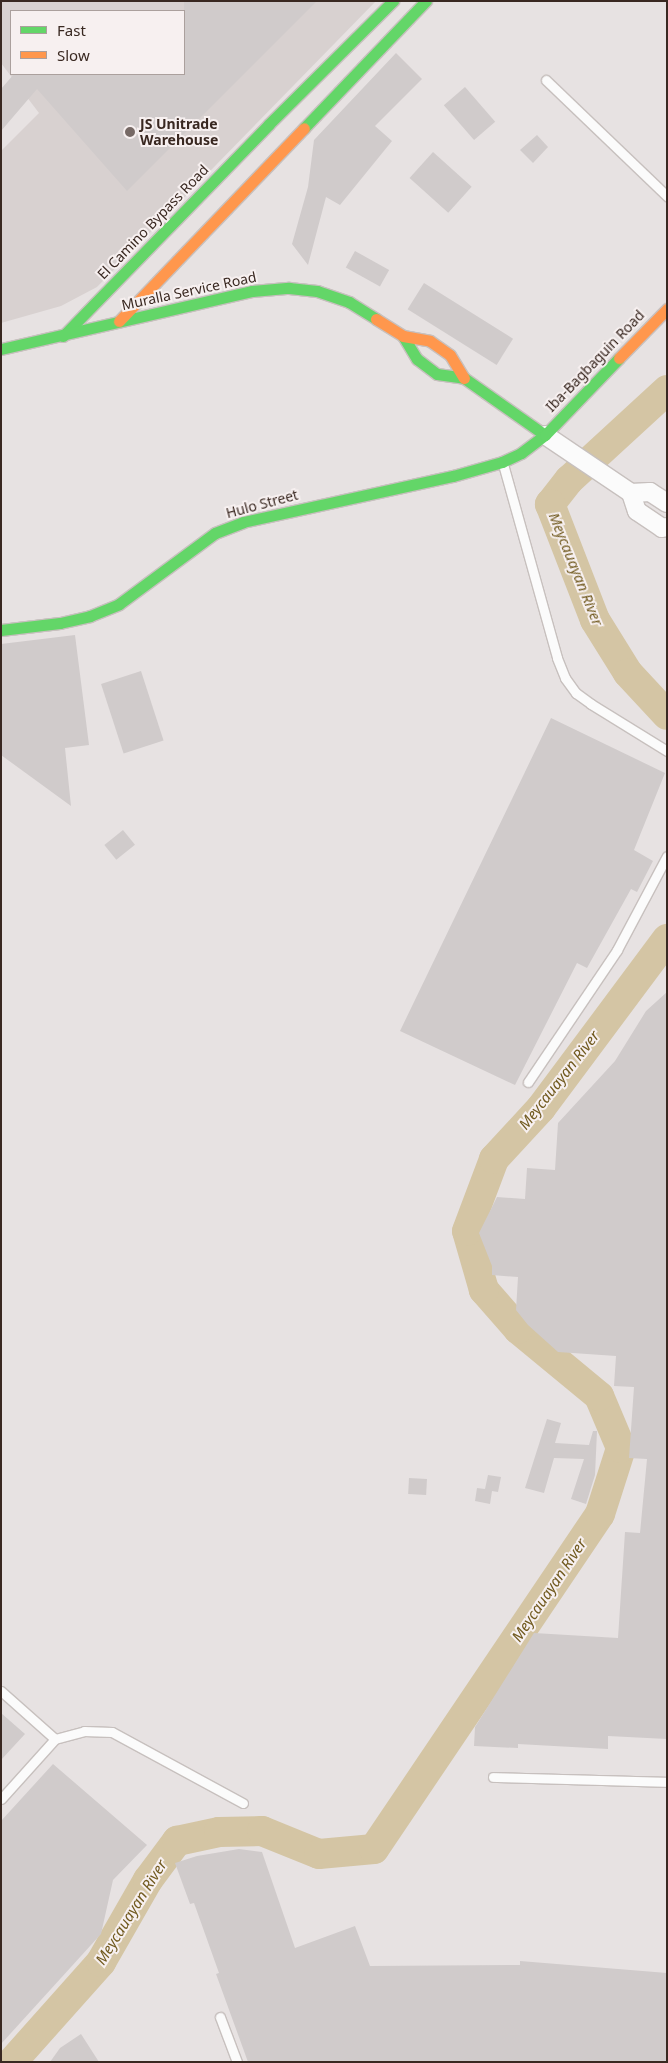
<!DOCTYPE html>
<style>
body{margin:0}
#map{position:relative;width:668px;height:2063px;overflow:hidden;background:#e7e2e2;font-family:"Noto Sans",sans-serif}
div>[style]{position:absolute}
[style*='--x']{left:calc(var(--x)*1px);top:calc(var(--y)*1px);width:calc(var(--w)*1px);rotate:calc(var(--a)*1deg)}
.built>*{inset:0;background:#d8d1d0}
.river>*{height:30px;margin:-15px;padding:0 15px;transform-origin:15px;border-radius:15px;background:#d4c5a4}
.building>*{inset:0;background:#d0cbcb;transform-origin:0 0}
.roads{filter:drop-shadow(1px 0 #c7c0be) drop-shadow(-1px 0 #c7c0be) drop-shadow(0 1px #c7c0be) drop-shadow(0 -1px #c7c0be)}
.lane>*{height:9px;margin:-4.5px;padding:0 4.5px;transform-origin:4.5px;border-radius:4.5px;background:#fbfbfb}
.street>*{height:18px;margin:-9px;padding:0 9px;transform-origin:9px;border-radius:9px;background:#fbfbfb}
.fast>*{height:11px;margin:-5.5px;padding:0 5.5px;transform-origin:5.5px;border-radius:5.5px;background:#63d668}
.slow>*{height:11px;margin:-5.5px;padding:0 5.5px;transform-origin:5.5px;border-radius:5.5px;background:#ff974d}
.dots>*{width:14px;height:14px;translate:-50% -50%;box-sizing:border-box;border:2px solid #f7f0f0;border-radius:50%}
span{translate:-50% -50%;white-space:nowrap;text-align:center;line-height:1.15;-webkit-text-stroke:4px #f7f0f0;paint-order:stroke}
.poi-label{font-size:14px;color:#392821;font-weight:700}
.left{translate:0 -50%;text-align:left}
.street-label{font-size:14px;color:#392821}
.water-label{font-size:15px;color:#715a1f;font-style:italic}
.frame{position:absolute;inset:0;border:2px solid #392821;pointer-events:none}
.legend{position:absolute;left:10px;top:10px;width:175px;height:65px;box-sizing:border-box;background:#f7f0f0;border:1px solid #aba09d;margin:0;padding:6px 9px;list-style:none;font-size:15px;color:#392821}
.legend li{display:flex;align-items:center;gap:10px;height:25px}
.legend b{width:25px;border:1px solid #aba09d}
</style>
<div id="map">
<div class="built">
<i style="clip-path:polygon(evenodd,1px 1px,376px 1px,97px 287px,61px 306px,1px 323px,1px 151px,39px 113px,1px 63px,1px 1px,11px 11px,184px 11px,184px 74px,11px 74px,11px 11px)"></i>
</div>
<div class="river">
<i style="--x:667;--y:390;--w:133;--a:137.4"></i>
<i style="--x:569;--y:480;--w:31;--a:128"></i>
<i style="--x:550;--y:504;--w:124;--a:68.8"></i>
<i style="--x:595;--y:620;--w:62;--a:58.1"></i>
<i style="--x:628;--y:673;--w:57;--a:47.1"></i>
<i style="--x:12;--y:2062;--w:134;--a:-48.3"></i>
<i style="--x:101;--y:1962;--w:95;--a:-60.2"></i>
<i style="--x:148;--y:1880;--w:49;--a:-53.4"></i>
<i style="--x:177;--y:1841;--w:43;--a:-12.1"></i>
<i style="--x:219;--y:1832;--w:43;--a:-1.3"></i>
<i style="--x:262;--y:1831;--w:61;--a:22"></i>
<i style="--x:319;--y:1854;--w:55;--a:-5.2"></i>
<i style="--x:374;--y:1849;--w:404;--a:-56"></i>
<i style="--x:600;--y:1514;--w:69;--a:-72.3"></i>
<i style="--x:621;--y:1448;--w:56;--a:-112.9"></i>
<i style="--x:599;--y:1396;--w:105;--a:-140.4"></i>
<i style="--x:518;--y:1329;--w:52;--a:-131.1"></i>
<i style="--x:484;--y:1290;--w:61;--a:-106.1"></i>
<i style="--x:467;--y:1231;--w:77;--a:-69.4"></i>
<i style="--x:494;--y:1159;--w:69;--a:-47.3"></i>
<i style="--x:541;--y:1108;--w:211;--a:-53.3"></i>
</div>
<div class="building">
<i style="clip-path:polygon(184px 1px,317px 1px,127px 191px,37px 89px,1px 131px,1px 89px,14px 74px,184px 74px)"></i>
<i style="clip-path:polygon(396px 53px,422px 79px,375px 126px,392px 141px,340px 205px,326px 197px,308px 265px,292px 244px,308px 187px,314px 140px)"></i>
<i style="left:465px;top:87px;width:46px;height:28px;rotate:49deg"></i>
<i style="clip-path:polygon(537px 135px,548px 147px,533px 163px,520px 150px)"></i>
<i style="left:433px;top:152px;width:52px;height:35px;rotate:42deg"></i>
<i style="left:355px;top:251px;width:39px;height:19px;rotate:29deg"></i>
<i style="left:424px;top:283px;width:105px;height:31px;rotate:32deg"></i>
<i style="clip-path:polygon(75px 635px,89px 745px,65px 748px,71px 806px,1px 755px,1px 644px)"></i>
<i style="left:141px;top:671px;width:73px;height:42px;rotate:72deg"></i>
<i style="clip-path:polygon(551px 718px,665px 773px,634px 850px,653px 861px,637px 892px,631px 889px,587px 968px,577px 963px,515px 1085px,400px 1031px)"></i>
<i style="left:123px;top:830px;width:19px;height:24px;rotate:51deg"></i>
<i style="clip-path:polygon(667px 992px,667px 1739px,608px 1736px,608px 1749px,518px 1744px,518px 1748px,474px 1746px,475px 1727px,534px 1633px,618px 1638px,625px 1532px,640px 1533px,647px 1459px,629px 1458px,634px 1387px,614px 1386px,616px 1356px,558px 1352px,528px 1325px,516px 1310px,518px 1277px,492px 1275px,492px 1266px,479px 1233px,497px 1197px,525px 1199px,527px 1168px,555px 1170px,558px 1123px,615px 1061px,646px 1011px)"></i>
<i style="clip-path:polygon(547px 1419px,561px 1423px,555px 1443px,589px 1445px,593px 1431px,597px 1431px,595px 1475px,586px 1504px,571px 1499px,584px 1459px,554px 1458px,544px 1493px,525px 1488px)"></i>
<i style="clip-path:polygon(488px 1475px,501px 1477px,498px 1492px,492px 1491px,490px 1504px,475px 1501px,477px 1488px,485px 1489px)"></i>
<i style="left:409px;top:1478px;width:18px;height:16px;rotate:3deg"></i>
<i style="clip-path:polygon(1px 1713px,25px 1734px,1px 1760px)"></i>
<i style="clip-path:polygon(53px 1764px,147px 1845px,113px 1880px,101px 1934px,1px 2044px,1px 1821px)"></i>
<i style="clip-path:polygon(239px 1849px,262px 1852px,295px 1948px,355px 1926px,370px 1966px,520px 1965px,520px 1961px,667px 1973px,667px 2062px,248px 2062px,216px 1974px,219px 1973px,194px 1903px,190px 1904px,175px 1863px,197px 1856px)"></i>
<i style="clip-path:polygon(81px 2034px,99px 2062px,50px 2062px,60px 2048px)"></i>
</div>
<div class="roads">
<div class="lane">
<i style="--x:546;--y:80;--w:168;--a:43.8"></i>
<i style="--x:503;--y:464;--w:201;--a:74.4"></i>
<i style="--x:557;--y:658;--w:22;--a:68"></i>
<i style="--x:565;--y:678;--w:19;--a:54"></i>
<i style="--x:576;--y:693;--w:19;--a:36"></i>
<i style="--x:591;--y:704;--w:89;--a:31.7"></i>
<i style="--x:528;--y:1082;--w:159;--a:-56"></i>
<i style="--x:617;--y:950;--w:106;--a:-62"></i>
<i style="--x:1;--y:1691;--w:72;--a:41.6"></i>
<i style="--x:493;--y:1777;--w:174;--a:1.6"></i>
<i style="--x:1;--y:1799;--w:81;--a:-48"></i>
<i style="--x:55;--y:1739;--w:30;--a:-15"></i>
<i style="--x:84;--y:1731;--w:28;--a:2"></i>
<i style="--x:112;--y:1732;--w:149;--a:28.5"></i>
<i style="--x:220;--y:2017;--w:48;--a:69.3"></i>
</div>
<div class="street">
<i style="--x:545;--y:435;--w:104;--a:34"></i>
<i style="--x:631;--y:493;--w:19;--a:-3"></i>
<i style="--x:650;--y:492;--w:20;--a:33"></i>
<i style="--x:631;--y:493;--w:19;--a:72"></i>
<i style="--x:637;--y:511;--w:30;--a:34"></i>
<i style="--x:662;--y:528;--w:5;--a:-11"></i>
</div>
<div class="fast">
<i style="--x:304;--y:128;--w:176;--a:-46.2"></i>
<i style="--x:63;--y:336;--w:296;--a:-45.8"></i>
<i style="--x:269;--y:124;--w:175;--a:-44.8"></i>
<i style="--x:403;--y:336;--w:27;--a:59"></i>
<i style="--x:417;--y:359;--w:25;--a:37"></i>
<i style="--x:437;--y:374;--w:27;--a:8"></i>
<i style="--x:464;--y:378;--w:99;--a:35.1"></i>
<i style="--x:1;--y:349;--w:258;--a:-13"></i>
<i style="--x:252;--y:291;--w:37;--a:-5"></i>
<i style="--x:289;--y:288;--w:28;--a:6"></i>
<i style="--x:317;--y:291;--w:34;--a:19"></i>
<i style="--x:349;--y:302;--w:32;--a:32"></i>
<i style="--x:1;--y:630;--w:59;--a:-6.8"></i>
<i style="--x:60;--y:623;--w:31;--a:-13"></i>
<i style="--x:90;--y:616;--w:31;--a:-22"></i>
<i style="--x:119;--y:604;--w:119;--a:-36.5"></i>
<i style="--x:215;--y:533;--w:30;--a:-21"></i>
<i style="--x:243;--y:522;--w:215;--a:-12.4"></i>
<i style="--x:453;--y:476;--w:51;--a:-15.9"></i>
<i style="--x:502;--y:462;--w:21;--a:-25"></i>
<i style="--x:521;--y:453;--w:30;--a:-37"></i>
<i style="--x:545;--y:435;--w:107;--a:-46.1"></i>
</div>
<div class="slow">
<i style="--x:376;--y:319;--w:32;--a:32"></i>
<i style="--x:403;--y:336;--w:27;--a:10"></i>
<i style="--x:430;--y:341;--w:24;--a:35"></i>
<i style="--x:450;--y:355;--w:27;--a:59"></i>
<i style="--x:119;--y:321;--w:267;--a:-46.2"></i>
<i style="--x:619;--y:358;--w:69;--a:-45.6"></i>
</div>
</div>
<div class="dots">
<i style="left:130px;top:132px;background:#766965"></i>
</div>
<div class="poi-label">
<span class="left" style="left:140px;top:132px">JS Unitrade<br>Warehouse</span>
</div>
<div class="street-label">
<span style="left:153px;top:222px;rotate:-46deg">El Camino Bypass Road</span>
<span style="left:189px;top:291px;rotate:-12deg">Muralla Service Road</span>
<span style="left:595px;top:361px;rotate:-46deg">Iba-Bagbaguin Road</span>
<span style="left:262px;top:504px;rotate:-15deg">Hulo Street</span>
</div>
<div class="water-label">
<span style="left:576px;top:569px;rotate:68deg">Meycauayan River</span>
<span style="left:559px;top:1080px;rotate:-52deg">Meycauayan River</span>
<span style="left:549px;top:1590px;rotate:-56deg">Meycauayan River</span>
<span style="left:131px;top:1912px;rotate:-58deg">Meycauayan River</span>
</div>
<div class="frame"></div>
<ul class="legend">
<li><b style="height:6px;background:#63d668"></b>Fast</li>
<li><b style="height:6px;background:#ff974d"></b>Slow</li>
</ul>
</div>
